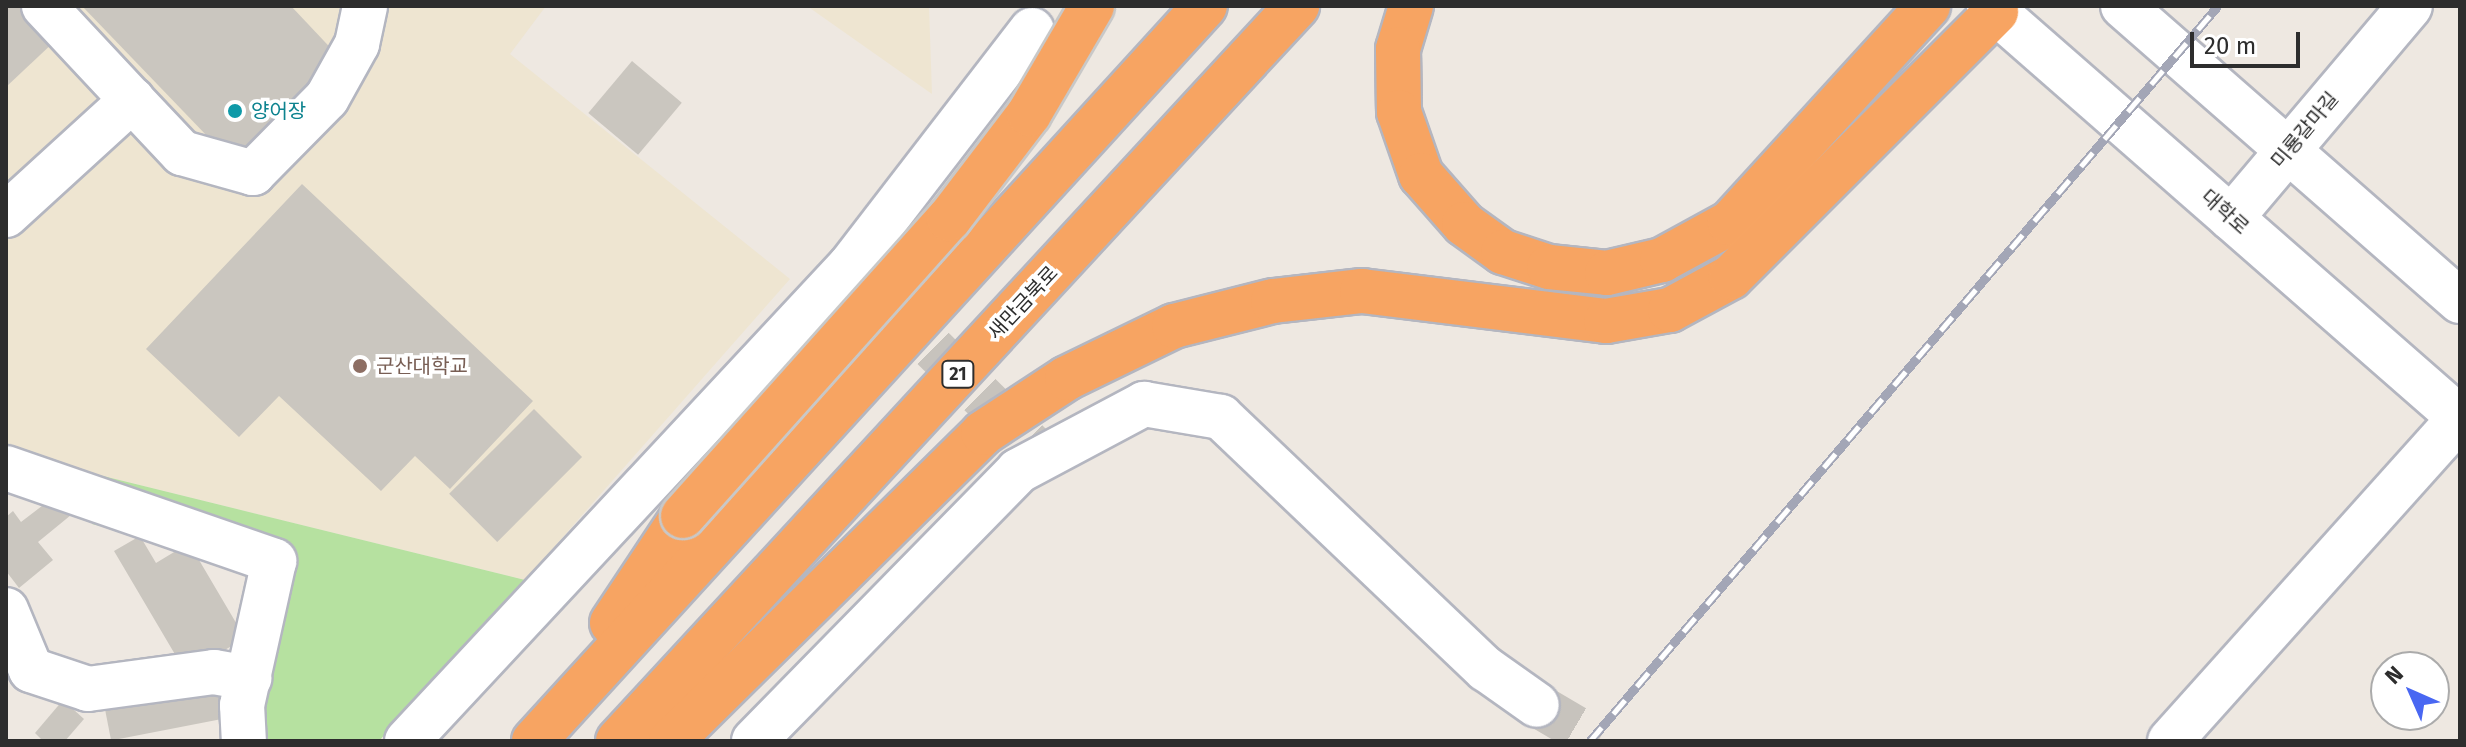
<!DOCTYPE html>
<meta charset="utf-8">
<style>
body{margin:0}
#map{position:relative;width:2466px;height:747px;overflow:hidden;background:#eee8e1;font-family:"Fira Sans","Noto Sans KR",sans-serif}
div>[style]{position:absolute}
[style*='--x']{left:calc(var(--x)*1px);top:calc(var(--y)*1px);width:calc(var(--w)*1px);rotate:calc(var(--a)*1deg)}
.education>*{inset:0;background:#eee5d1}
.green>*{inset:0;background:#b6e1a0}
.building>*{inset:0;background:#cac6bf;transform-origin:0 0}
.minor-tunnel>*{height:44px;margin-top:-22px;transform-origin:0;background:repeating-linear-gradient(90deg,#c7c3bd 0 44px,transparent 0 66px)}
.roads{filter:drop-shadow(2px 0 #b4b6c0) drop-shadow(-2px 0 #b4b6c0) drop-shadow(0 2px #b4b6c0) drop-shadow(0 -2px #b4b6c0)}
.minor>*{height:44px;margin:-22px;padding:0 22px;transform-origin:22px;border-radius:22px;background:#fff}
.highway>*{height:44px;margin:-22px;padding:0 22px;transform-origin:22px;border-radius:22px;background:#f7a462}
.rail>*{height:9px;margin-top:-4.5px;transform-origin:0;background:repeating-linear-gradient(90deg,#fff 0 18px,#a3a6b6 0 36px);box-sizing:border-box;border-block:2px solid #a3a6b6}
.bridges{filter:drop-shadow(2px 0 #c8c8c8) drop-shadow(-2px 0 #c8c8c8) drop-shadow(0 2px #c8c8c8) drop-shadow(0 -2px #c8c8c8)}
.highway-bridge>*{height:44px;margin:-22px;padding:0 22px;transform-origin:22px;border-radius:22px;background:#f7a462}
.dots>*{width:22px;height:22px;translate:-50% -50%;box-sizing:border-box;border:4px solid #fff;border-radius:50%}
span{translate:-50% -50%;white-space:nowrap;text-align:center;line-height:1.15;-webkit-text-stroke:7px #fff;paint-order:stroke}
.shield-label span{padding:2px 6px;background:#fff;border:2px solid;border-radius:6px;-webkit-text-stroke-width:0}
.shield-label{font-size:18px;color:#2d2d2d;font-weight:700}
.culture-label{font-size:20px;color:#0d838f}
.left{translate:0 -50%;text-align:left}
.street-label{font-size:20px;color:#2d2d2d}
.education-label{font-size:20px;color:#785e54}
.frame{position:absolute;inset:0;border:8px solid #2d2d2d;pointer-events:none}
.north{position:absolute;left:2370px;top:651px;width:80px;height:80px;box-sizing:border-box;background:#fff;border:2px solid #ababab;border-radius:50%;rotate:315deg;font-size:22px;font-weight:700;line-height:32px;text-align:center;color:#2d2d2d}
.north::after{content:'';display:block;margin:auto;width:28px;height:36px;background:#4967f2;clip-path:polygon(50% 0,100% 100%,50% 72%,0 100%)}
.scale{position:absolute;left:2190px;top:32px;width:110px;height:36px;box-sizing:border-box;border:4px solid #2d2d2d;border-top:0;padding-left:10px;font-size:24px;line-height:28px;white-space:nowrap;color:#2d2d2d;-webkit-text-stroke:6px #fff;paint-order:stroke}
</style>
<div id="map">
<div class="education">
<i style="clip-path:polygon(6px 6px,546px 6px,510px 54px,790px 279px,525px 580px,6px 452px)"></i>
<i style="clip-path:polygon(807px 6px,929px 6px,932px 94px)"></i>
</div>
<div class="green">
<i style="clip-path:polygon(99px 475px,525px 580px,379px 741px,260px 741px,263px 566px,92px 524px)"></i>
</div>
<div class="building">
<i style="clip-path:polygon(6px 6px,23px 6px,56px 40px,6px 87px)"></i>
<i style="clip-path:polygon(82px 6px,291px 6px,341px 59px,233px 163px)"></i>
<i style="left:632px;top:61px;width:65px;height:68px;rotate:40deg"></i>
<i style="clip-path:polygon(302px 184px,533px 401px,450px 489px,415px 456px,381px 491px,279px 396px,239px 437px,146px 349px)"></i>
<i style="left:534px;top:409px;width:68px;height:120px;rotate:45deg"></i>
<i style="clip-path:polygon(55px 496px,71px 515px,38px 542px,53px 560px,19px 588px,6px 571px,6px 517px,13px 511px,21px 522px)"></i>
<i style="clip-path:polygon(140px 536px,156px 563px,189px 543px,245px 638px,186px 673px,114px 551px)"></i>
<i style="left:224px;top:682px;width:36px;height:122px;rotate:79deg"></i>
<i style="clip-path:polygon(63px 700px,84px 719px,65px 741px,43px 741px,35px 733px)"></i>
</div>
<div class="minor-tunnel">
<i style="--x:886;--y:302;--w:218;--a:44.6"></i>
<i style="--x:1537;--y:705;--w:71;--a:30.5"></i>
</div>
<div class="roads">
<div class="minor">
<i style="--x:44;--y:6;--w:129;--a:46.9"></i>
<i style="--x:1989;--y:6;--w:626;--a:41.18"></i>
<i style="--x:2123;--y:6;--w:448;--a:41.2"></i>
<i style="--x:6;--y:215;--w:171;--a:-42.4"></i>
<i style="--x:132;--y:100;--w:73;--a:46.7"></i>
<i style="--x:182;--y:153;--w:74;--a:15.7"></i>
<i style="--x:253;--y:173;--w:105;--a:-45.4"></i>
<i style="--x:327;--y:98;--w:62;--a:-60.9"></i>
<i style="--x:357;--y:44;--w:39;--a:-78"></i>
<i style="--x:2231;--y:218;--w:277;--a:-49.8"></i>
<i style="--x:6;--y:468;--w:284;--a:19.1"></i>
<i style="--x:274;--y:561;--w:148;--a:102.5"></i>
<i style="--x:242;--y:705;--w:36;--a:87"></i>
<i style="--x:6;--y:610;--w:65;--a:67.4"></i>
<i style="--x:31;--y:670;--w:60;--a:18.4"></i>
<i style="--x:88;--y:689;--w:127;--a:-7.7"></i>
<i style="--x:214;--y:672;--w:36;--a:10"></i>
<i style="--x:407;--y:741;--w:650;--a:-47"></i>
<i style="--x:850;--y:266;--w:298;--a:-52.4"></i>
<i style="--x:754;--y:741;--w:378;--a:-45.6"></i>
<i style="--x:1018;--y:471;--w:143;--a:-28"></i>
<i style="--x:1144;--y:404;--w:78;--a:9.6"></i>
<i style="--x:1221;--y:417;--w:366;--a:43.6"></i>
<i style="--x:1486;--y:669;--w:62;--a:35.2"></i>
<i style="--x:2170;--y:741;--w:434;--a:-48.1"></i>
</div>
<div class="highway">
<i style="--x:1411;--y:6;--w:45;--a:106.8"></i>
<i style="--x:1398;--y:49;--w:63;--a:89.1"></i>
<i style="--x:1399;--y:112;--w:67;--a:70.8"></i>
<i style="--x:1421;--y:175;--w:65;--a:48.7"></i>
<i style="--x:1464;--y:224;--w:48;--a:35.7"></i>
<i style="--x:1503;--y:252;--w:48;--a:18.1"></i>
<i style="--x:1549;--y:267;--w:58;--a:5.9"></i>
<i style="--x:1607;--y:273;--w:57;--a:-13.3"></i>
<i style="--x:1662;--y:260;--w:77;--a:-28.6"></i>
<i style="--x:1730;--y:223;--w:294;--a:-47.6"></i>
<i style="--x:612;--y:623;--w:128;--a:-56.4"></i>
<i style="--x:534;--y:741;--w:995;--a:-47.61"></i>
<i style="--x:618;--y:741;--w:1001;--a:-47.27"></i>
<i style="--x:671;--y:741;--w:438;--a:-44.6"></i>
<i style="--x:983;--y:433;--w:100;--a:-33.2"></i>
<i style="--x:1067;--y:378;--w:119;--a:-25.9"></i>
<i style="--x:1174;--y:326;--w:102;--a:-14.2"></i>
<i style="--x:1273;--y:301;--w:90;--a:-6.4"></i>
<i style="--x:1362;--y:291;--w:246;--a:7"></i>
<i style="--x:1606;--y:321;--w:65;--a:-9.8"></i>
<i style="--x:1670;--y:310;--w:69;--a:-28.4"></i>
<i style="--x:1731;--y:277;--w:375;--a:-45"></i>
</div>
</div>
<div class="rail">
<i style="--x:1590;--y:741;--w:967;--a:-49.49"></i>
</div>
<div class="bridges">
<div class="highway-bridge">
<i style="--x:683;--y:516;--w:399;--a:-48.2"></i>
<i style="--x:949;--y:219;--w:132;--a:-52.7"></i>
<i style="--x:1029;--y:114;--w:125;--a:-59.7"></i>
</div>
</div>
<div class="dots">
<i style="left:235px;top:111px;background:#0f9aa8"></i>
<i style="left:360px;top:366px;background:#8d6e63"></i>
</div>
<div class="shield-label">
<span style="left:958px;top:374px">21</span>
</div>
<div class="culture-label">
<span class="left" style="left:251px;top:111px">양어장</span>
</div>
<div class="street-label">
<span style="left:2305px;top:130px;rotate:-50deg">미룡갈마길</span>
<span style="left:2225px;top:212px;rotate:42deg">대학로</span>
<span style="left:1023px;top:303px;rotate:-47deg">새만금북로</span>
</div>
<div class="education-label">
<span class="left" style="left:376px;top:366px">군산대학교</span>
</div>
<div class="frame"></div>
<div class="north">N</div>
<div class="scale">20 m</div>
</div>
